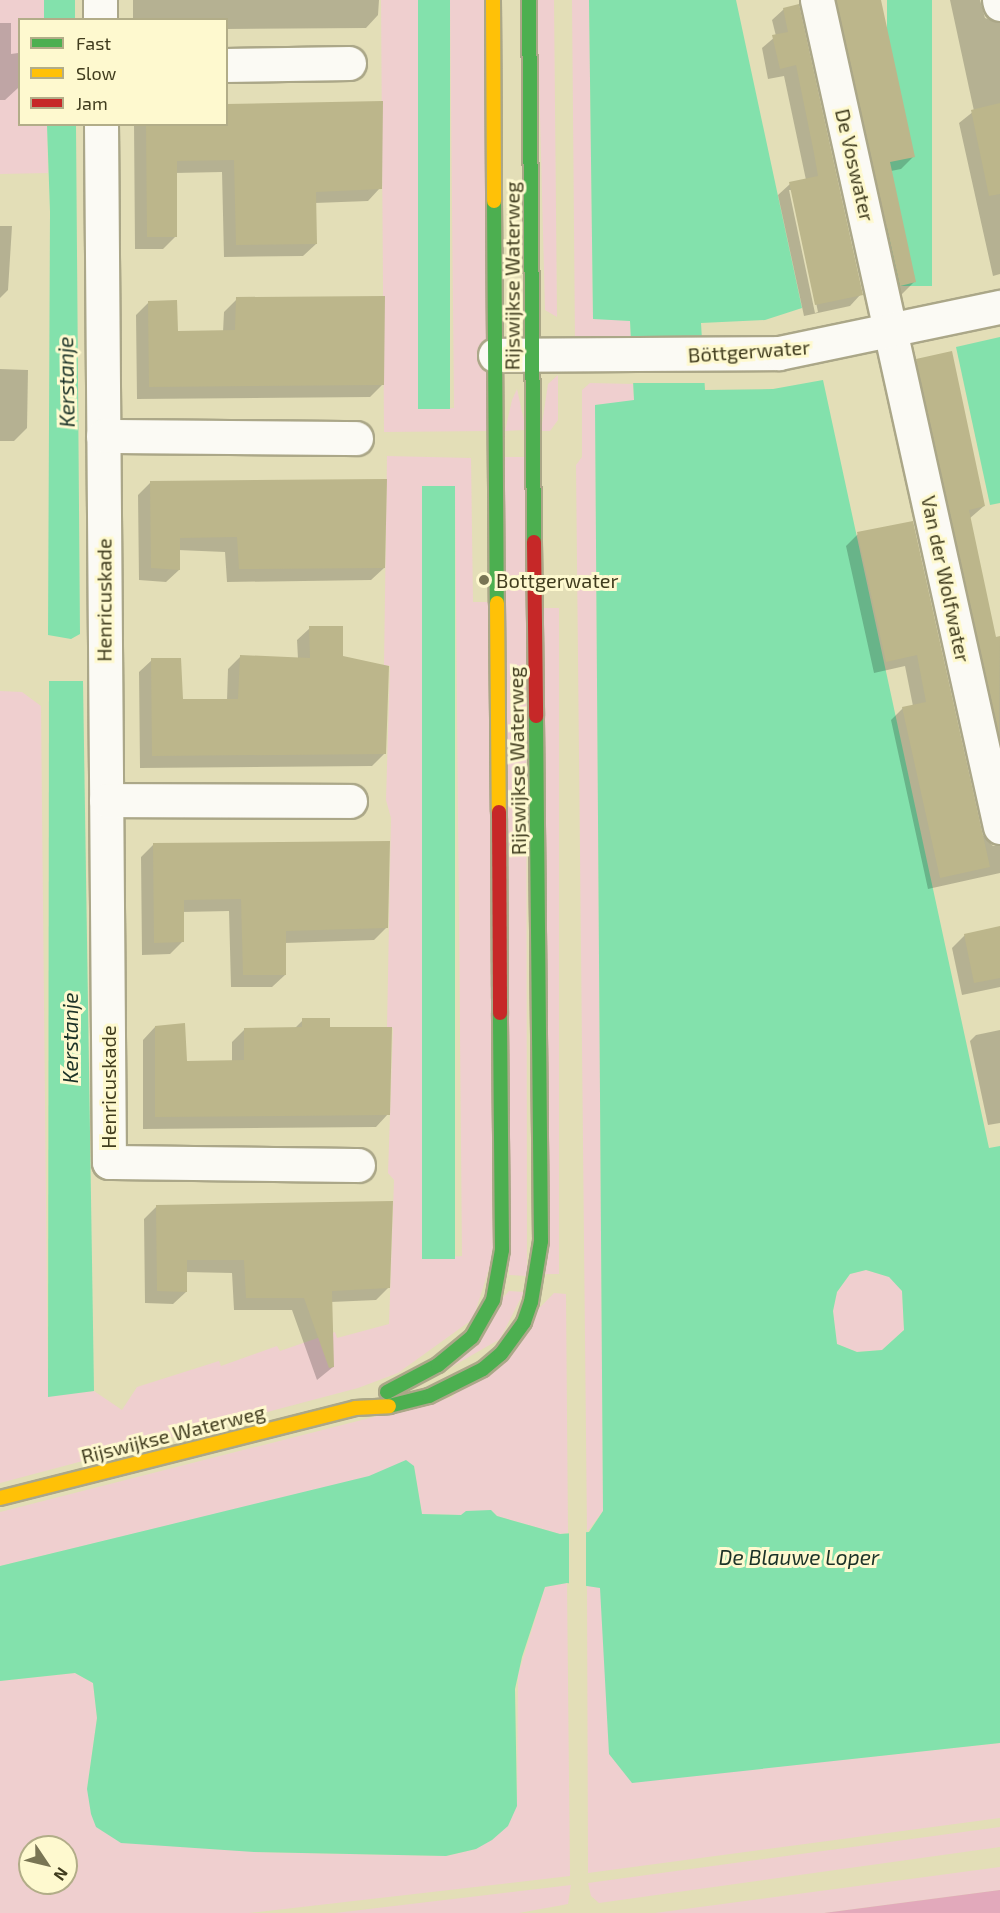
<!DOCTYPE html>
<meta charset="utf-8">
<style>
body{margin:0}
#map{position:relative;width:1000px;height:1913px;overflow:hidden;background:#e3deb7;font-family:"Exo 2",sans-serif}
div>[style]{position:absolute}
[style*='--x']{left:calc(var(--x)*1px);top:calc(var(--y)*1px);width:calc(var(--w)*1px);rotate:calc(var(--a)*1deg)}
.green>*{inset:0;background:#efcfcf;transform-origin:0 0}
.forest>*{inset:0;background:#e2a9bb}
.water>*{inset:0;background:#83e1ac;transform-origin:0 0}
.pier>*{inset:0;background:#e3deb7;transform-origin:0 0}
.shadow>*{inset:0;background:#0003}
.building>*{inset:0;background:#bcb68b}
.roads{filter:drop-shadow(2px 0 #aba788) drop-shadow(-2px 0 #aba788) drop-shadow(0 2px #aba788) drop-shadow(0 -2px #aba788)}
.street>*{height:33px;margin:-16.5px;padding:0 16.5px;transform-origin:16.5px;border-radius:16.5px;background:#fbfaf4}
.fast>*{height:14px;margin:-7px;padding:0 7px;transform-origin:7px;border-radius:7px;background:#4caf50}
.slow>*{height:14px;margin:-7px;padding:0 7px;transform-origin:7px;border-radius:7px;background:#ffc107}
.jam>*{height:14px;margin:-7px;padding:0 7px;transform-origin:7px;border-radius:7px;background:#c62828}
.dots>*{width:16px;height:16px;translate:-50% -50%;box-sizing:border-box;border:3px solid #fef9cf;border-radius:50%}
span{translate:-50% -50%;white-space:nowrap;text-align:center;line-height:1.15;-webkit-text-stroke:6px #fef9cf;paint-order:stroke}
.street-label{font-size:20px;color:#403c1e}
.poi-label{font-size:20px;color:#403c1e}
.left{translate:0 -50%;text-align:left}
.water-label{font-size:21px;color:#1b3227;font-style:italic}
.legend{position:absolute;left:18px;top:18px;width:210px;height:108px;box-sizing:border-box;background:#fef9cf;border:2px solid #b2ad88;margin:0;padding:8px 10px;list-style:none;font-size:18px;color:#403c1e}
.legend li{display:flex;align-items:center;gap:12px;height:30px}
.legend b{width:30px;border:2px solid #b2ad88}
.north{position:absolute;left:18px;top:1835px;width:60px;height:60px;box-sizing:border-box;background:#fef9cf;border:2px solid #b2ad88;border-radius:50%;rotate:125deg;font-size:16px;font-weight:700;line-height:24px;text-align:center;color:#403c1e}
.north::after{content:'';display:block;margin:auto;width:21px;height:27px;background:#797554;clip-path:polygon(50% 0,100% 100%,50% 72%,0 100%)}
</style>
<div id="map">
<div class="green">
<i style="clip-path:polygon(0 0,44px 0,44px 19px,20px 20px,20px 124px,47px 125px,48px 173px,0 174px)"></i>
<i style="clip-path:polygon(381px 0,418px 0,421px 408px,437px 409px,454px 408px,450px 0,484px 0,488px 431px,384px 432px)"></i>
<i style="clip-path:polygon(537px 0,554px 0,557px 317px,545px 310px)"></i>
<i style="clip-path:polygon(572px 0,589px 0,593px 318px,630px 321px,631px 342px,575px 343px)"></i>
<i style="clip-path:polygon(558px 375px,558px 420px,550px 431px,541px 431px,548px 384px)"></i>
<i style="clip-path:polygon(590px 383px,633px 384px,634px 401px,595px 405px,603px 1511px,587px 1532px,576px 465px,582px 457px,582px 390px)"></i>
<i style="clip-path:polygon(517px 389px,526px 430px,505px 431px,512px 400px)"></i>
<i style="clip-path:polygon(evenodd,387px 456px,471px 458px,473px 602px,489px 602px,496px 1247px,473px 1319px,398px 1373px,358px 1388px,0 1483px,0 691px,22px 692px,41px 706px,48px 1396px,94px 1391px,122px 1410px,137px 1387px,219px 1361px,221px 1366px,277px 1346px,280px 1351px,335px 1332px,337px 1338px,389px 1324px,394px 1180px,388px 1173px,393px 1028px,387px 1027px,391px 818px,386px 800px,390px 666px,384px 665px,387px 456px,423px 486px,455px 487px,462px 1256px,430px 1258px,423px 486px)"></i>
<i style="clip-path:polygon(503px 457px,526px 457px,527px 1276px,509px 1275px)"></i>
<i style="left:543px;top:608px;width:16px;height:666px"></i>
<i style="clip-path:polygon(866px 1270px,890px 1277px,902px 1291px,904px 1330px,882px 1350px,857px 1352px,837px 1344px,833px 1311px,837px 1292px,850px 1274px)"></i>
<i style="clip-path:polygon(509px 1291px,524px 1292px,500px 1339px,427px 1381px)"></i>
<i style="clip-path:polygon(554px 1293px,566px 1294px,568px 1533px,560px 1534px,497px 1516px,491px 1510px,461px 1515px,422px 1514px,414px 1466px,0 1566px,0 1512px,452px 1397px)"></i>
<i style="clip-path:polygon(evenodd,567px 1583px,570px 1876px,249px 1913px,0 1913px,0 1681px,75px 1673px,93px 1683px,97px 1718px,87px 1789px,254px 1852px,446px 1856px,476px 1849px,517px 1806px,518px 1675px,545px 1587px,567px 1583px,30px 1847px,66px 1847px,66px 1883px,30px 1883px,30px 1847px)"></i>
<i style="clip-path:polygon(587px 1583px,601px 1587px,610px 1754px,632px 1782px,1000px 1743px,1000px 1818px,588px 1873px)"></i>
<i style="clip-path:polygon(1000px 1827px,1000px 1847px,599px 1903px,591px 1896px,588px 1883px)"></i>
<i style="clip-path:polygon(1000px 1867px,1000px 1890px,824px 1913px,655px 1913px)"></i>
<i style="clip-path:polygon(571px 1885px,568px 1904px,519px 1913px,335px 1913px)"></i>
</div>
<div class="forest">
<i style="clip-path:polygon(1000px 1890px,1000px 1913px,824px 1913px)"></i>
</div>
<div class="water">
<i style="left:44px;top:0;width:31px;height:19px"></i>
<i style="left:418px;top:0;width:32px;height:409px"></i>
<i style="clip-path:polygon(evenodd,589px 0,736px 0,802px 308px,765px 320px,701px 323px,705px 390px,773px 389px,823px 380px,989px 1148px,1000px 1146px,1000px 1743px,632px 1783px,609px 1754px,600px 1588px,567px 1583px,545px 1587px,522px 1657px,515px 1689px,517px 1806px,508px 1826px,492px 1840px,476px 1849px,446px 1856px,254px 1852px,121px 1843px,96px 1827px,91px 1814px,87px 1789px,97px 1718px,93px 1683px,75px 1673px,0 1681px,0 1566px,369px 1476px,406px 1460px,414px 1466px,422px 1514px,461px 1515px,466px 1511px,491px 1510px,497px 1516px,560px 1534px,589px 1532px,603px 1511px,595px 405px,634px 400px,630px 321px,593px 319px,589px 0,866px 1270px,889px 1277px,902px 1291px,904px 1330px,882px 1350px,857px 1352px,837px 1344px,833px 1311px,837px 1292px,850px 1274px,866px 1270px)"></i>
<i style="left:887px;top:0;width:45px;height:286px"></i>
<i style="clip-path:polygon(47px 125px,76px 125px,80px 634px,71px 639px,48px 635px,50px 212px)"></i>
<i style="clip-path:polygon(1000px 337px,1000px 503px,990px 505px,956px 347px)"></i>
<i style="left:422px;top:486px;width:33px;height:773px"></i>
<i style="clip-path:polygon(49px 681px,83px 681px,94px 1391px,48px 1397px)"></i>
</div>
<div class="pier">
<i style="left:628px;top:342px;width:77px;height:41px"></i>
<i style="left:586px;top:1529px;width:57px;height:17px;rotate:90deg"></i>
</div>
<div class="shadow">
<i style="clip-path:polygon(133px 0,379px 0,378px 15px,366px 28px,226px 29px,226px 20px,133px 20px)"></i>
<i style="clip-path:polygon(832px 0,879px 0,913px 157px,901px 169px,891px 171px,914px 282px,902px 294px,888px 297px)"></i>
<i style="clip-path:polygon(950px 0,980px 0,985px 18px,1000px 23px,1000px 274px,993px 276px,959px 123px,974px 111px)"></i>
<i style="clip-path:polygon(evenodd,784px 9px,861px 294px,850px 306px,804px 316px,778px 195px,790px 184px,806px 180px,784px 76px,768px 79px,762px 48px,776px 36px,772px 20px,784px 9px,789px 190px,792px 190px,818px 312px,815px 313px,789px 190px)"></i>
<i style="clip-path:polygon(0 23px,11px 23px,11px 54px,18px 53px,18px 88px,5px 100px,0 100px)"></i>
<i style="clip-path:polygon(134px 124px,226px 124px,380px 188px,368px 201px,315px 203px,316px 244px,303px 256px,224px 257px,222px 172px,175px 173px,176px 236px,163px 249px,135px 249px)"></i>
<i style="clip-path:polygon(0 226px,12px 226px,8px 290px,0 298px)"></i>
<i style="clip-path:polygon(237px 299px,382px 385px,370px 397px,137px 399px,136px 315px,149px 302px,176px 332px,223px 332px,224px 312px)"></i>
<i style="clip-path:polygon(916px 361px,984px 506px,969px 519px,995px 639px,1000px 638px,1000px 805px,904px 373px)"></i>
<i style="clip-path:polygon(0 369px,28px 370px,27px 428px,14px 441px,0 441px)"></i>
<i style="clip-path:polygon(150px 483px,384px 568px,371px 580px,227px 582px,225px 552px,178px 550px,179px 570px,166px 582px,139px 580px,138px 495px)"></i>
<i style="clip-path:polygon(912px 522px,980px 832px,993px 846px,1000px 845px,1000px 873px,928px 889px,891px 720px,903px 708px,913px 706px,905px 666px,874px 673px,846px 546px,858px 534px)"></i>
<i style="clip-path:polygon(310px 628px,342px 657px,385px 753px,372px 766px,140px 768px,139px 672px,152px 660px,181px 700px,227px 700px,228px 669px,241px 656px,298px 659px,297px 640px)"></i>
<i style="clip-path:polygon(153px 845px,387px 927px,374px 940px,285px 943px,285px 975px,272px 987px,231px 987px,229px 911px,182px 912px,182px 942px,170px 954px,142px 955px,141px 857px)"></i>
<i style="clip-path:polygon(1000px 927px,1000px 987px,962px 995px,952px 948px,965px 935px)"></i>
<i style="clip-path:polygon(303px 1020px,329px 1028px,388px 1114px,376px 1127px,143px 1129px,143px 1040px,155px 1027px,185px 1062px,232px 1062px,232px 1042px,244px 1030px,294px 1029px)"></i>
<i style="clip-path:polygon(1000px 1030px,1000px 1123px,988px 1125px,970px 1041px,976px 1035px)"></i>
<i style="clip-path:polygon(157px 1206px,389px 1287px,376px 1300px,331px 1302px,333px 1367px,317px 1380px,292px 1310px,234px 1310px,232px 1273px,185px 1272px,186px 1292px,173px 1304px,145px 1303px,144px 1219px)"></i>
</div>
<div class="building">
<i style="clip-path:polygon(836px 0,881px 0,915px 157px,890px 162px,916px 282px,900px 286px)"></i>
<i style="clip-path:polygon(799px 4px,863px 295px,815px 305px,789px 182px,818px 176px,814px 153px,796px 65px,780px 69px,772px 35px,788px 32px,783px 8px)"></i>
<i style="clip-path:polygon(383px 101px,382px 189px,316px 192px,317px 244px,236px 245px,234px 160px,177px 161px,177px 237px,147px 237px,146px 124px,226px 124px,226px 104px)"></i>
<i style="clip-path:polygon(1000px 103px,1000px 194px,989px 196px,971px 110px)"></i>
<i style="clip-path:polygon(385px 296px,384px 385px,149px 387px,148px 301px,177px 300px,178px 331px,235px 330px,236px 297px)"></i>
<i style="clip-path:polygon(952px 351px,985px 506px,969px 510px,996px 637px,1000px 636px,999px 737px,916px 359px)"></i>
<i style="clip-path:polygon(387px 479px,385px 568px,239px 569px,237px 537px,180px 538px,180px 570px,151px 568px,150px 481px)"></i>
<i style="clip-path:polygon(913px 521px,990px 867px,940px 878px,902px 707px,926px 702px,917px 655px,886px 662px,857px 532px)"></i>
<i style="clip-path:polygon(309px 626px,343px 626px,343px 656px,389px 666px,386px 754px,152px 756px,151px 658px,181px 658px,183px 699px,238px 699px,240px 655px,310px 658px)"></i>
<i style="clip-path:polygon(390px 841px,388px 928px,286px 931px,286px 975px,243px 975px,241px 899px,184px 900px,184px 942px,154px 943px,153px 843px)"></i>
<i style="clip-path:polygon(1000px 926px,1000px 978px,974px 983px,964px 934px)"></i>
<i style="clip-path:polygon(302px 1018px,330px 1018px,330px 1027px,392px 1027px,390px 1115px,155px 1117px,155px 1026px,185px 1023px,187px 1061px,244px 1060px,244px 1028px,302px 1027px)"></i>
<i style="clip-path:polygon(393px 1201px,390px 1288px,332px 1291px,334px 1367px,329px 1368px,304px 1298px,246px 1298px,244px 1260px,187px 1260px,187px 1292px,157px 1291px,156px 1205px)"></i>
</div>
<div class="roads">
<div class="street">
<i style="--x:100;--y:0;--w:20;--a:90"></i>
<i style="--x:817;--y:0;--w:847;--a:77.52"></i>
<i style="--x:999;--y:0;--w:4;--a:76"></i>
<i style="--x:226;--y:65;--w:123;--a:-0.9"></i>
<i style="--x:101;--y:124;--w:1038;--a:89.56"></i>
<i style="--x:109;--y:1162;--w:249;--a:0.7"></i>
<i style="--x:495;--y:355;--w:284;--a:-0.4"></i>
<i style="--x:779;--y:353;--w:226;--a:-11.8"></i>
<i style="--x:103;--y:436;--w:253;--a:0.5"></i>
<i style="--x:106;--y:800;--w:244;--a:0.2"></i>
</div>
<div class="fast">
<i style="--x:529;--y:0;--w:542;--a:89.47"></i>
<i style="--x:494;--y:201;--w:402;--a:89.6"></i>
<i style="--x:387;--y:1392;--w:58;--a:-27.9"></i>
<i style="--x:438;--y:1365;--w:44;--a:-39.5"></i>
<i style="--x:472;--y:1337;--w:43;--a:-60.4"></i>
<i style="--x:493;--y:1300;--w:51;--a:-79.8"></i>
<i style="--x:502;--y:1250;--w:237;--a:-90.5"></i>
<i style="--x:389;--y:1406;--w:41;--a:-14"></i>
<i style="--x:429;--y:1396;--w:60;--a:-26.6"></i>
<i style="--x:483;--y:1369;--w:23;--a:-40"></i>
<i style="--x:501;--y:1354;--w:39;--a:-54"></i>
<i style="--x:524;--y:1322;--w:21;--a:-71"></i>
<i style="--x:531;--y:1302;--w:62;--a:-80.7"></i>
<i style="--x:541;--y:1241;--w:525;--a:-90.55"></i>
</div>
<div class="slow">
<i style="--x:493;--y:0;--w:201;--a:89.7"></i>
<i style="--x:497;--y:603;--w:209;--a:89.5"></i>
<i style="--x:0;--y:1498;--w:366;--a:-14.2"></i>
<i style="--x:355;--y:1408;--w:34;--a:-3"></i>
</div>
<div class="jam">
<i style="--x:534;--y:542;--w:174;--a:89.3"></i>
<i style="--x:499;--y:812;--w:201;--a:89.7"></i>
</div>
</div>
<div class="dots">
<i style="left:484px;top:580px;background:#797554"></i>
</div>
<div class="street-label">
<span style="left:855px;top:165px;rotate:77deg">De Voswater</span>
<span style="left:512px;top:276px;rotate:-90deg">Rijswijkse Waterweg</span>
<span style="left:749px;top:351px;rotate:-4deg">Böttgerwater</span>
<span style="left:946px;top:579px;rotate:78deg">Van der Wolfwater</span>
<span style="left:104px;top:600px;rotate:-90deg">Henricuskade</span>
<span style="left:517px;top:761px;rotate:-91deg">Rijswijkse Waterweg</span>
<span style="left:108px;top:1087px;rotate:-90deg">Henricuskade</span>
<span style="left:173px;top:1434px;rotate:-14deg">Rijswijkse Waterweg</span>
</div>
<div class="poi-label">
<span class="left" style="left:496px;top:580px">Bottgerwater</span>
</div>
<div class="water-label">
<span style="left:66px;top:382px;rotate:-91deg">Kerstanje</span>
<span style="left:70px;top:1038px;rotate:-90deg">Kerstanje</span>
<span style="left:799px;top:1557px">De Blauwe Loper</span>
</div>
<ul class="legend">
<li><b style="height:8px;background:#4caf50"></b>Fast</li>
<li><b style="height:8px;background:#ffc107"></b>Slow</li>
<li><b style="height:8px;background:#c62828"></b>Jam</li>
</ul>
<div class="north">N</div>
</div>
